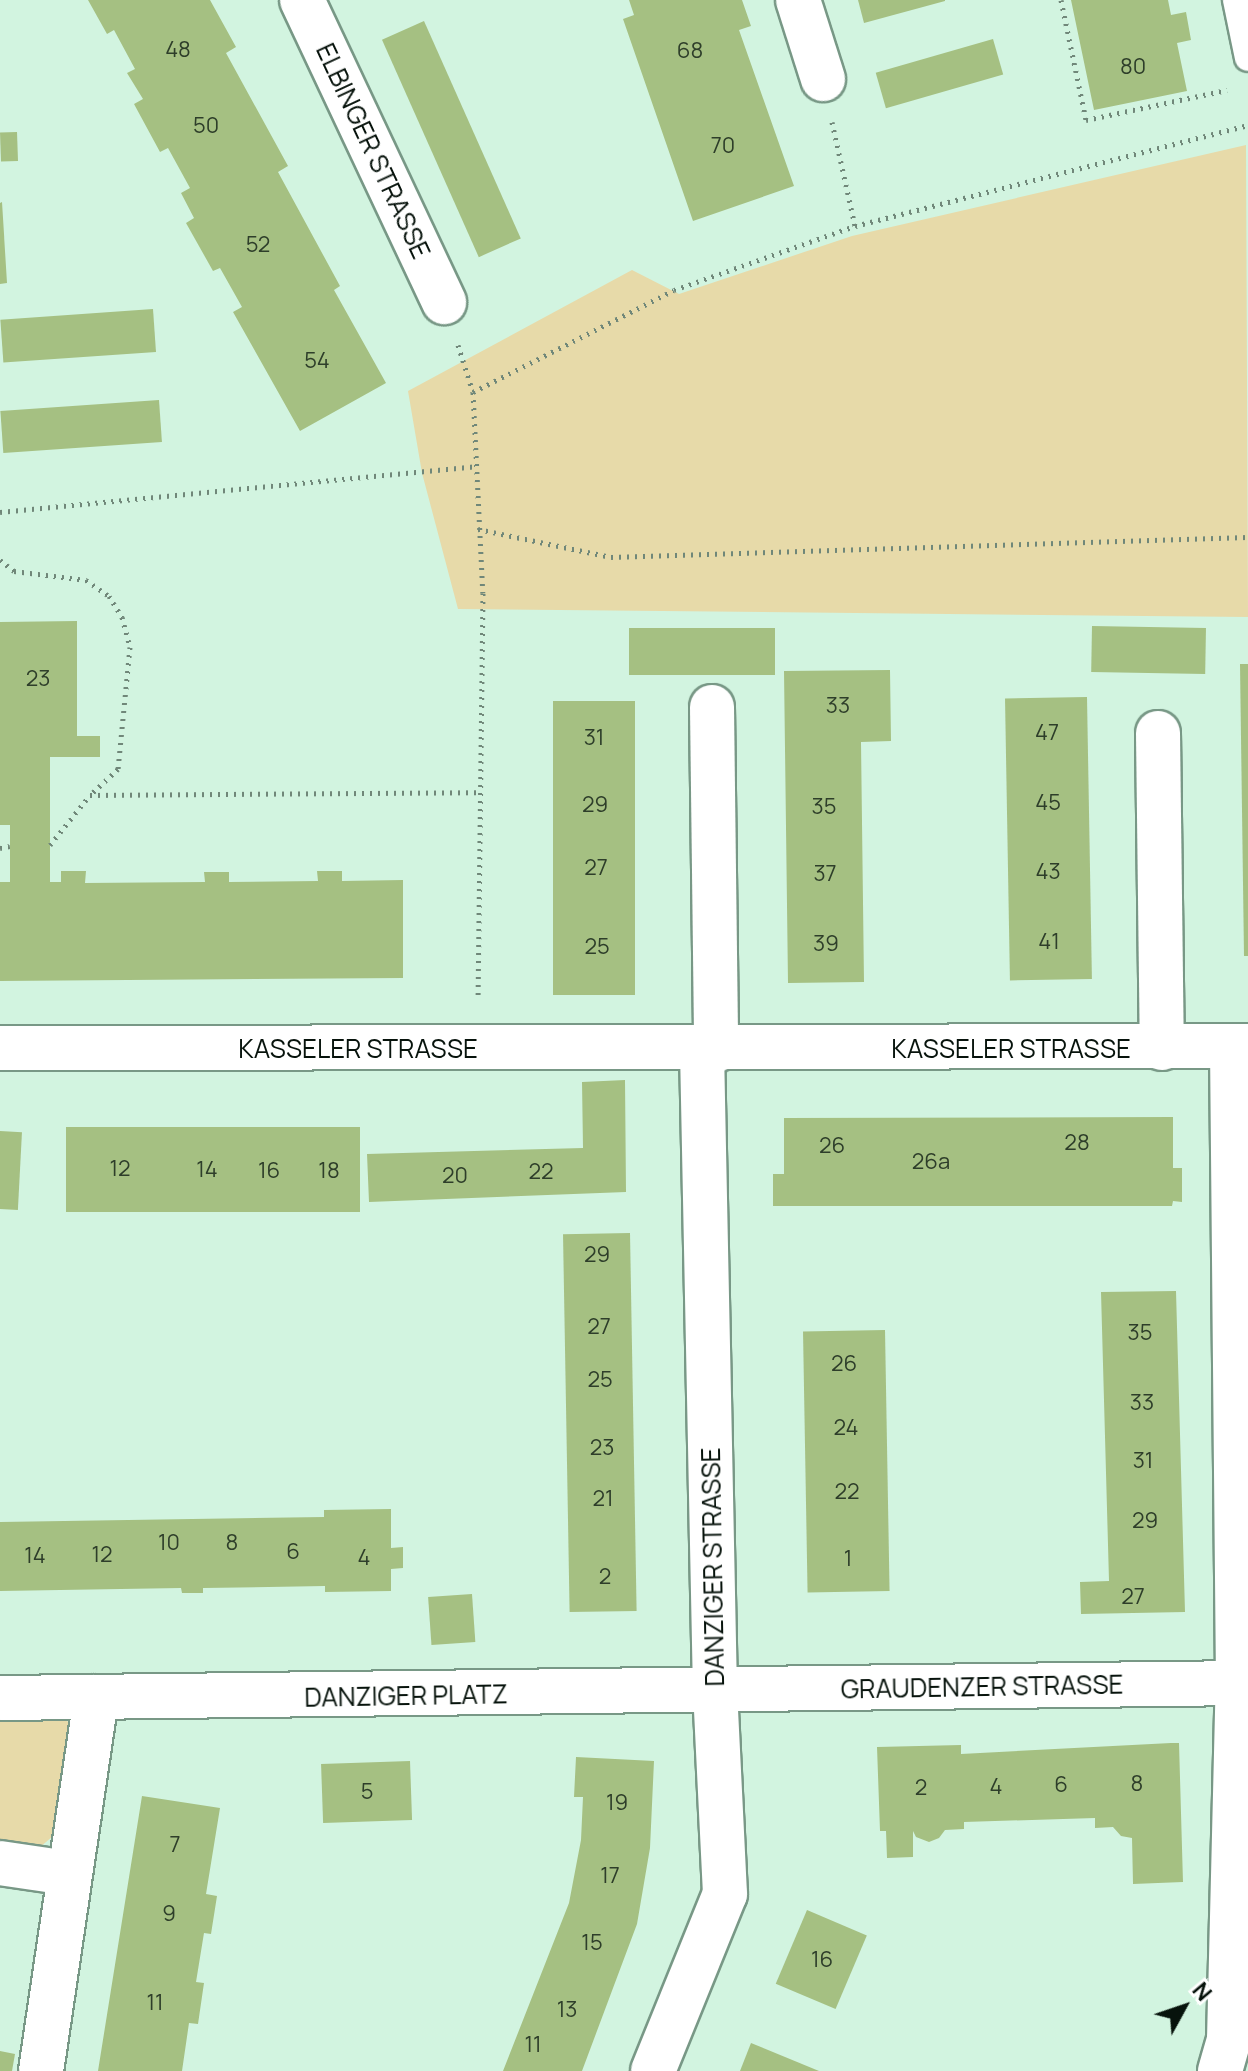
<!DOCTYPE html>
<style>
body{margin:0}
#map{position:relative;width:1248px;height:2071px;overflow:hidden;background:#d2f4e0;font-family:Manrope,sans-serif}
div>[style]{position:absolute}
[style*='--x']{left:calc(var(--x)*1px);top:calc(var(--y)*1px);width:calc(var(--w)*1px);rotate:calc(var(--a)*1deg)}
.green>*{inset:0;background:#e7daa9}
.building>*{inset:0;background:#a5c082;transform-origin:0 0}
.path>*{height:5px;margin-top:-2.5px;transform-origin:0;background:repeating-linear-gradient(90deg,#708779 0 2px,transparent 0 8px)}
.roads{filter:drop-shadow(2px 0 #789886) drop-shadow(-2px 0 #789886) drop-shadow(0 2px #789886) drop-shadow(0 -2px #789886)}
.service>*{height:26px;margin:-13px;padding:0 13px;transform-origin:13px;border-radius:13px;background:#fff}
.minor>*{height:44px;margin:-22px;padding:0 22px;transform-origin:22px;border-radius:22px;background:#fff}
span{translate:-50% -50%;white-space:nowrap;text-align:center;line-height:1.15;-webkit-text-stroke:6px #fff;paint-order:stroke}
.number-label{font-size:22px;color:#2e3e2a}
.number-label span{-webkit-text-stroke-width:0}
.street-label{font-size:26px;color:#07130c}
.north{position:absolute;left:1144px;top:1967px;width:80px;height:80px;-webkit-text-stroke:6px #fff;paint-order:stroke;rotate:50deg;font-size:22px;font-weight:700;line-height:32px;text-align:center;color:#07130c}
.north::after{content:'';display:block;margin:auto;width:28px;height:36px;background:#07130c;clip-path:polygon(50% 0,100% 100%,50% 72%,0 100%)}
</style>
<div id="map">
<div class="green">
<i style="clip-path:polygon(1246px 145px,1248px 617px,458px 609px,422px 473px,408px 391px,632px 270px,679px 294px,852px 236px)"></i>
<i style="clip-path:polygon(0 1707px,58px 1712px,70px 1724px,61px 1829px,38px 1849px,0 1846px)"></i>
</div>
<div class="building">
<i style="clip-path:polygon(88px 0,210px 0,236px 47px,226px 53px,288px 166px,278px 172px,340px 286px,334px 290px,386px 383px,300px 431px,233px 312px,242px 307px,220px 268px,213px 271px,186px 223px,194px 218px,181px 193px,190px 188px,168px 148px,160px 152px,134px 104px,143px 99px,127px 73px,135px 69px,114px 30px,107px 34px)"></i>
<i style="clip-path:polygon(629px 0,742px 0,751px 26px,739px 30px,794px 186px,693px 221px,623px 19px,634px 15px)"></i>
<i style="clip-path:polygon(858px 0,945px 0,945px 1px,864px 23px)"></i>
<i style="clip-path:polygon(1071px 0,1168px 0,1171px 15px,1186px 12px,1191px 40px,1177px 43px,1187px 91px,1094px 110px)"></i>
<i style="left:424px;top:21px;width:238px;height:46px;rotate:66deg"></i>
<i style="left:993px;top:39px;width:37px;height:122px;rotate:74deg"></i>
<i style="left:17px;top:132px;width:29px;height:17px;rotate:88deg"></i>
<i style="clip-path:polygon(2px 202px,7px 283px,0 284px,0 203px)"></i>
<i style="left:153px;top:309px;width:43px;height:153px;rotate:86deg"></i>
<i style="left:159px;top:400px;width:42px;height:159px;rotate:86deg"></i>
<i style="clip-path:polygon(77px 621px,77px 736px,100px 736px,100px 757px,50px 757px,50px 882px,61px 882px,61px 871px,86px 871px,85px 883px,205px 882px,204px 872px,229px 872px,229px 882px,318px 881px,317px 871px,342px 871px,342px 881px,403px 880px,403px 978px,0 981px,0 882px,10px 882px,10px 825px,0 825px,0 622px)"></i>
<i style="left:1092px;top:626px;width:114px;height:46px;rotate:1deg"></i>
<i style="left:629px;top:628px;width:146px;height:47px"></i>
<i style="clip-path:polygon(1240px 664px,1248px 664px,1248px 956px,1244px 956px)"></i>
<i style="clip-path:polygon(890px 670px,891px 741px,861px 742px,864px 982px,788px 983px,784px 671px)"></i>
<i style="left:1087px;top:697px;width:282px;height:82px;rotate:89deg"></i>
<i style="left:553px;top:701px;width:82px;height:294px"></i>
<i style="clip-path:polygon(625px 1080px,626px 1192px,369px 1202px,367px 1154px,583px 1148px,582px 1082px)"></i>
<i style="clip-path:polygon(1173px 1117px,1173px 1168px,1182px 1168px,1182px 1202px,1173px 1201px,1172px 1206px,773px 1206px,773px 1174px,784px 1174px,784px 1118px)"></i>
<i style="left:66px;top:1127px;width:294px;height:85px"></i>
<i style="left:0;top:1131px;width:22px;height:78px;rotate:3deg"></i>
<i style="left:630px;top:1233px;width:378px;height:67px;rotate:89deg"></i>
<i style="clip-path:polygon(1176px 1291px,1185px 1612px,1081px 1614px,1080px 1582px,1109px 1581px,1101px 1292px)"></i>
<i style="left:885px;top:1330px;width:261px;height:82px;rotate:89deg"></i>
<i style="clip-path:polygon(391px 1509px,391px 1548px,403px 1547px,403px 1568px,391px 1569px,391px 1591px,325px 1592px,325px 1586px,203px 1588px,203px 1593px,182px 1593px,181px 1588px,0 1591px,0 1522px,324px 1517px,324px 1510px)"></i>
<i style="left:472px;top:1594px;width:48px;height:44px;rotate:86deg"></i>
<i style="clip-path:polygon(1171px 1743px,1179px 1743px,1183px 1882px,1133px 1884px,1132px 1838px,1121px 1836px,1113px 1827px,1095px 1828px,1095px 1818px,964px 1822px,964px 1829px,945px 1830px,939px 1838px,929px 1842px,916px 1837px,913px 1831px,913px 1857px,887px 1858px,886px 1831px,880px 1831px,877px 1747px,961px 1745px,961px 1754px)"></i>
<i style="clip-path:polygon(576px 1757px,654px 1761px,650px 1848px,637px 1924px,582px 2071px,503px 2071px,569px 1903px,581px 1840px,583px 1797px,574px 1797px)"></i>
<i style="left:410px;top:1761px;width:59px;height:89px;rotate:88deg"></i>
<i style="clip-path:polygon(142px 1796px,220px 1808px,206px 1894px,217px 1896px,211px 1934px,204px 1933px,196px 1982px,204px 1983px,198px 2024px,189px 2023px,182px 2071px,98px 2071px)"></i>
<i style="left:807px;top:1910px;width:65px;height:80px;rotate:23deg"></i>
<i style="clip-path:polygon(751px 2043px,819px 2071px,740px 2071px)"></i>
<i style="clip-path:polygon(0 2051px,15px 2054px,12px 2071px,0 2071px)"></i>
</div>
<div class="path">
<i style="--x:1061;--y:0;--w:123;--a:78.2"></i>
<i style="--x:1086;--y:120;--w:144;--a:-12"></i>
<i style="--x:832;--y:122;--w:107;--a:77.5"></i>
<i style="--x:458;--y:345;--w:49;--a:72.3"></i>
<i style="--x:473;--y:392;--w:201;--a:87.2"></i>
<i style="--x:483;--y:593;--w:407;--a:90.7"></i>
<i style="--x:473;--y:392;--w:225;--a:-26.9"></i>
<i style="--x:674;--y:290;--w:192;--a:-19.5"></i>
<i style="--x:855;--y:226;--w:406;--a:-14.4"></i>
<i style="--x:0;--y:512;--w:478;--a:-5.5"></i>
<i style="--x:478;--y:529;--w:136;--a:11.9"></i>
<i style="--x:611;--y:557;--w:637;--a:-1.8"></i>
<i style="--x:0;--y:560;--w:18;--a:38"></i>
<i style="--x:14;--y:571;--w:73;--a:7.1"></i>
<i style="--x:86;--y:580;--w:28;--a:35"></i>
<i style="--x:109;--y:596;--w:25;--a:58"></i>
<i style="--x:122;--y:617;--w:31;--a:75"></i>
<i style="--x:130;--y:647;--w:123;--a:95.6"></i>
<i style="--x:118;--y:769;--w:38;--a:137"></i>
<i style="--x:90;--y:795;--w:389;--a:-0.4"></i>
<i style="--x:50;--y:845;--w:64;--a:-51.3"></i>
<i style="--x:0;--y:848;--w:10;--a:-11"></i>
</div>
<div class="roads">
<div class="service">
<i style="--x:1236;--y:0;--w:59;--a:78.3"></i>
</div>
<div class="minor">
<i style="--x:302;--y:0;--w:334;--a:64.8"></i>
<i style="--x:798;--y:0;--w:83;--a:72.4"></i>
<i style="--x:712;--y:707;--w:343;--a:89.3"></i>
<i style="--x:1158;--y:733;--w:315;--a:89.3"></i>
<i style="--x:0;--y:1048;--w:1248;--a:-0.09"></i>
<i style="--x:0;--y:1698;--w:1248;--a:-0.69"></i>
<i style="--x:0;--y:1863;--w:69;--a:8.4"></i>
<i style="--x:41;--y:2071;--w:378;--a:-81.6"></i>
<i style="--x:653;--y:2071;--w:191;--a:-67.9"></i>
<i style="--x:725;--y:1894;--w:202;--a:-92.8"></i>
<i style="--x:715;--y:1692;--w:642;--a:-91.16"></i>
<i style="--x:1220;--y:2071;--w:32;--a:-74"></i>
<i style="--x:1229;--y:2040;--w:357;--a:-88.6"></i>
<i style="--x:1238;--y:1683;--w:636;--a:-90.54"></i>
</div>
</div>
<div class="number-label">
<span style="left:178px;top:50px">48</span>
<span style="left:690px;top:51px">68</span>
<span style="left:1133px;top:67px">80</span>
<span style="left:206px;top:126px">50</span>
<span style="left:723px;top:146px">70</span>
<span style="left:258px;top:245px">52</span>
<span style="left:317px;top:361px">54</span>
<span style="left:38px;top:679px">23</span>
<span style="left:838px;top:706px">33</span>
<span style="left:1047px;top:733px">47</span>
<span style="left:594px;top:738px">31</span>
<span style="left:1048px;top:803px">45</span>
<span style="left:595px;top:805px">29</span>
<span style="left:824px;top:807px">35</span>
<span style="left:596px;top:868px">27</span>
<span style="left:1048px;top:872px">43</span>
<span style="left:825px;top:874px">37</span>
<span style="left:1049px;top:942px">41</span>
<span style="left:826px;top:944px">39</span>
<span style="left:597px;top:947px">25</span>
<span style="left:1077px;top:1143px">28</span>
<span style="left:832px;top:1146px">26</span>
<span style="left:931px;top:1162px">26a</span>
<span style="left:120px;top:1169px">12</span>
<span style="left:207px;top:1170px">14</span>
<span style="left:269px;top:1171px">16</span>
<span style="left:329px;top:1171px">18</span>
<span style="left:541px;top:1172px">22</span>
<span style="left:455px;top:1176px">20</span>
<span style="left:597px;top:1255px">29</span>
<span style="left:599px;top:1327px">27</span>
<span style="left:1140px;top:1333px">35</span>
<span style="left:844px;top:1364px">26</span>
<span style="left:600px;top:1380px">25</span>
<span style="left:1142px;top:1403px">33</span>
<span style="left:846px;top:1428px">24</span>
<span style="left:602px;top:1448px">23</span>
<span style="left:1143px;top:1461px">31</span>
<span style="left:847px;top:1492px">22</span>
<span style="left:603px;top:1499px">21</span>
<span style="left:1145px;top:1521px">29</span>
<span style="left:169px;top:1543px">10</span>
<span style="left:232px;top:1543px">8</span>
<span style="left:293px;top:1552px">6</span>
<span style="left:102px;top:1555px">12</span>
<span style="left:35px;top:1556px">14</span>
<span style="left:364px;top:1558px">4</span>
<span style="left:848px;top:1559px">1</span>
<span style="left:605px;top:1577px">2</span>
<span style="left:1133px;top:1597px">27</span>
<span style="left:1137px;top:1784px">8</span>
<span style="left:1061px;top:1785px">6</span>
<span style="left:996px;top:1787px">4</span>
<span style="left:921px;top:1788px">2</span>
<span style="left:367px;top:1792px">5</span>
<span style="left:617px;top:1803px">19</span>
<span style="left:175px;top:1845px">7</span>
<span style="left:610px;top:1876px">17</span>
<span style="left:169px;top:1914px">9</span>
<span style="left:592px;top:1943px">15</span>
<span style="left:822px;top:1960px">16</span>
<span style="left:155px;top:2003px">11</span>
<span style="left:567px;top:2010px">13</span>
<span style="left:533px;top:2045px">11</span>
</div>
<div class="street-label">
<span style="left:373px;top:151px;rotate:65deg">ELBINGER STRASSE</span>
<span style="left:358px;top:1049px">KASSELER STRASSE</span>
<span style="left:1011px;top:1049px">KASSELER STRASSE</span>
<span style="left:713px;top:1567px;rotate:-91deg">DANZIGER STRASSE</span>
<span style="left:982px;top:1687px;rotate:-1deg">GRAUDENZER STRASSE</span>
<span style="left:406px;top:1696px;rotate:-1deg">DANZIGER PLATZ</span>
</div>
<div class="north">N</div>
</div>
